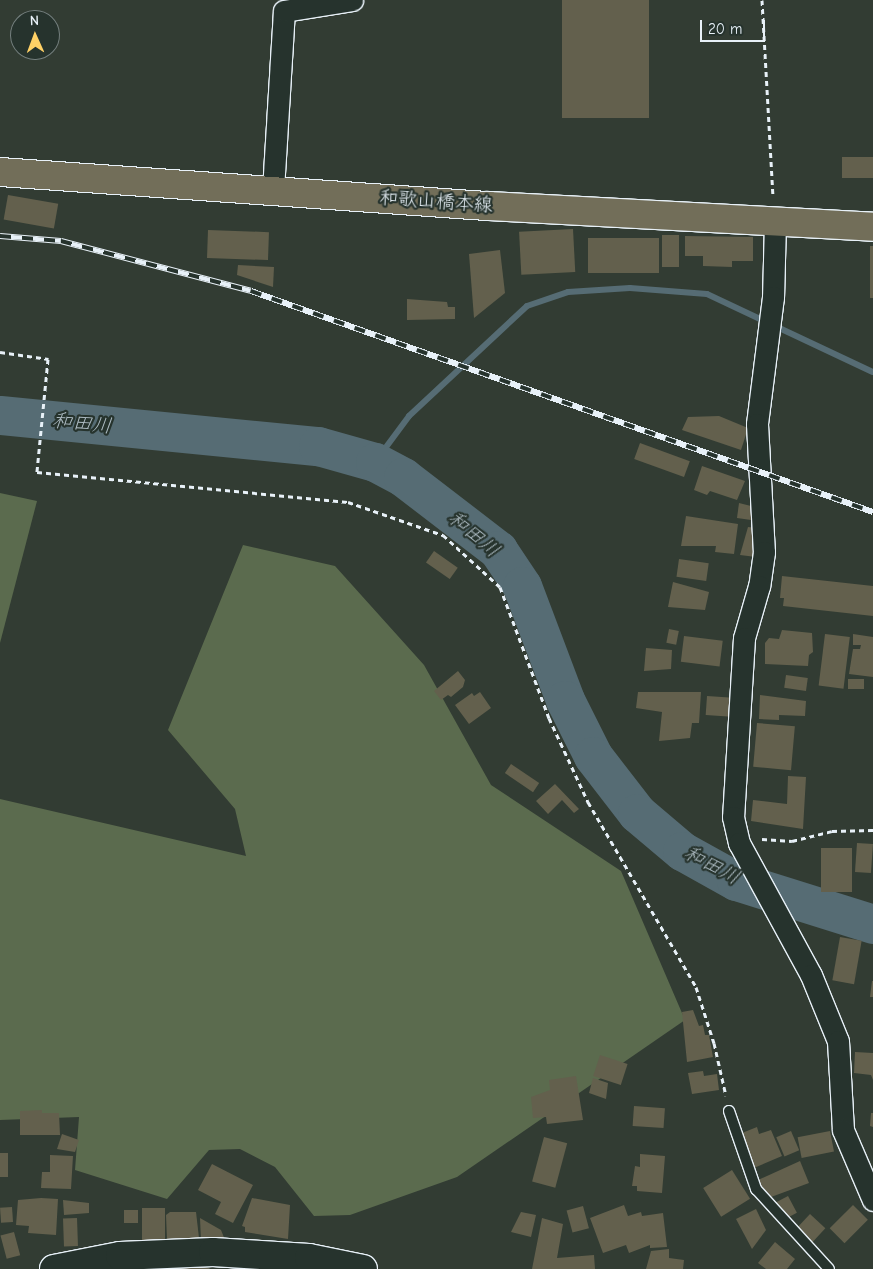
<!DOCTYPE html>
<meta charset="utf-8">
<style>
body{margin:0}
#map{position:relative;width:873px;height:1269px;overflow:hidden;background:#323c33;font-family:"Comic Neue","Klee One",sans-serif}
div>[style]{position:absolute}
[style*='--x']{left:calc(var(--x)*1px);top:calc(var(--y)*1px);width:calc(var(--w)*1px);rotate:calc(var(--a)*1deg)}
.green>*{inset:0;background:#5b6b4e}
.stream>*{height:6px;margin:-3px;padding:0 3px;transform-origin:3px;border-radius:3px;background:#566c74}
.river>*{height:39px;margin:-19.5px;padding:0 19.5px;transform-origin:19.5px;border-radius:19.5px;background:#566c74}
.building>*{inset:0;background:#63604d;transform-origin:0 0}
.path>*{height:3px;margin-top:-1.5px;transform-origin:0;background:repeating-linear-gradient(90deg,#e8f1f8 0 5px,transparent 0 9px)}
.roads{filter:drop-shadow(1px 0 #e8f1f8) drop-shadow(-1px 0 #e8f1f8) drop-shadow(0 1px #e8f1f8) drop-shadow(0 -1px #e8f1f8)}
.lane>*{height:10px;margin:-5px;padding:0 5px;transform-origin:5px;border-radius:5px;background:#26332d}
.street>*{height:21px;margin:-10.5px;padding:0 10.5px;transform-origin:10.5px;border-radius:10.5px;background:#26332d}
.secondary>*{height:28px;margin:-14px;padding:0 14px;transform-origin:14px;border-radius:14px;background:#26332d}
.primary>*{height:28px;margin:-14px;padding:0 14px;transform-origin:14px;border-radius:14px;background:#726e59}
.rail>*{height:5.5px;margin-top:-2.75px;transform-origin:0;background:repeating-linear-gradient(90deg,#26332d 0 11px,#e8f1f8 0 22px);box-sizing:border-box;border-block:1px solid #e8f1f8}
span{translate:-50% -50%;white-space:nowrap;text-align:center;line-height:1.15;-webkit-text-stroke:4.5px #26332d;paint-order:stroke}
.street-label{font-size:19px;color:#e8f1f8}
.water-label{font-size:20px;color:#aebcc3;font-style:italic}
.north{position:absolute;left:10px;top:10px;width:50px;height:50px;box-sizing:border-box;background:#26332d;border:1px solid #747f7e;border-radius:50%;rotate:358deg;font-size:14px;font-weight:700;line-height:20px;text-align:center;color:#e8f1f8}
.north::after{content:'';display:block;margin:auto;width:18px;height:22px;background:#ffd166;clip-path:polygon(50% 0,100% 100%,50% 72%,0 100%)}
.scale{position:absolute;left:700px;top:20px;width:65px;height:22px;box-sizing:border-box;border:2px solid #e8f1f8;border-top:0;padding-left:6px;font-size:15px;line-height:18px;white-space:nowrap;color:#e8f1f8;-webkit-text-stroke:4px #26332d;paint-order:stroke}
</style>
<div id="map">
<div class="green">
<i style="clip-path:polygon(0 493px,37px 501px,0 643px)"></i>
<i style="clip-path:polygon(243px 545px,335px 566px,424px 665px,491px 785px,621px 871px,685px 1020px,457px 1177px,350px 1215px,314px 1216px,275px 1167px,240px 1149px,209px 1150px,167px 1199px,75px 1170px,79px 1117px,0 1120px,0 799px,246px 856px,235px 809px,168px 730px)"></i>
</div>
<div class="stream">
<i style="--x:375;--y:462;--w:57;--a:-53.5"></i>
<i style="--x:409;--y:416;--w:161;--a:-43"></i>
<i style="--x:527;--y:306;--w:43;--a:-18.9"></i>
<i style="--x:568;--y:292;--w:62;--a:-3.7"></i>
<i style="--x:630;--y:288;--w:77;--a:4.5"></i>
<i style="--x:707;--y:294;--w:183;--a:25.2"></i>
</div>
<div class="river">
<i style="--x:0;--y:415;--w:320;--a:5.6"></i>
<i style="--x:318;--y:446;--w:59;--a:15.7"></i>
<i style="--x:375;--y:462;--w:32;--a:28"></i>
<i style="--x:403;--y:477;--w:120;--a:37.5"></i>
<i style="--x:498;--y:550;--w:43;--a:56.3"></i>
<i style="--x:522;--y:586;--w:122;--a:69.3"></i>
<i style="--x:565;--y:700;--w:63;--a:63.4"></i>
<i style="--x:593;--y:756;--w:72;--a:52.3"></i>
<i style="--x:637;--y:813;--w:59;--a:40.2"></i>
<i style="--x:682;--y:851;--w:62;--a:29.1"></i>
<i style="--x:736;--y:881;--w:144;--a:17.4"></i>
</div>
<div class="building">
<i style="left:562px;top:0;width:87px;height:118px"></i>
<i style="left:873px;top:157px;width:21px;height:31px;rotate:90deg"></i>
<i style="left:8px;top:195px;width:51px;height:25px;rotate:10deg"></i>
<i style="left:573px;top:229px;width:43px;height:54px;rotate:87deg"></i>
<i style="left:208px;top:230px;width:61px;height:28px;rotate:2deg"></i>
<i style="left:662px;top:235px;width:17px;height:32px"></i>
<i style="clip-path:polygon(685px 236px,753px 237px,753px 261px,732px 261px,732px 267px,703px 266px,703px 256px,685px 256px)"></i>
<i style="left:659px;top:238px;width:35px;height:71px;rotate:90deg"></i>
<i style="left:873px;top:246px;width:52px;height:3px;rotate:90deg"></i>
<i style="clip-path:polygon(500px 250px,505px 293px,474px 318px,469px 254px)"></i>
<i style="clip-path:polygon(238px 265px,274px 267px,273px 287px,237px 275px)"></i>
<i style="clip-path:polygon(407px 299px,447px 302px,448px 307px,455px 307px,455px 319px,407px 320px)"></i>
<i style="clip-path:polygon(719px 416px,748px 428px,741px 450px,682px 430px,688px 417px)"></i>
<i style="left:640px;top:443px;width:53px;height:17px;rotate:20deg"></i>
<i style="clip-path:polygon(702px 466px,745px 481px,737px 500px,710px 491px,707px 495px,694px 490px)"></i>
<i style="clip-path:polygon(739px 503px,755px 507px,751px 520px,737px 518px)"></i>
<i style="clip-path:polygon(686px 516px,738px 524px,734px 554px,715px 552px,716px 546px,681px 546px)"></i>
<i style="clip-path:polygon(748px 527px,757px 528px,756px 557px,740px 555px)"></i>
<i style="left:434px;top:551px;width:29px;height:14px;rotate:35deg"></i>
<i style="left:679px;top:559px;width:30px;height:18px;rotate:8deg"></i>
<i style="clip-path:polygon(782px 576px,873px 586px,873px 616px,783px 606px,784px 598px,780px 598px)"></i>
<i style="clip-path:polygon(673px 582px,709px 592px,705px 610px,668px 607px)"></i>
<i style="left:669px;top:629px;width:10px;height:14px;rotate:11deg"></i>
<i style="clip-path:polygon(782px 630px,812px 633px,813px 652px,809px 655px,808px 666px,765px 664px,765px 643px,769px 638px,779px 639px)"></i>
<i style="left:825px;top:634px;width:25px;height:52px;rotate:7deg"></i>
<i style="clip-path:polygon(853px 634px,873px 637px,873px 677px,849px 674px,853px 649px,860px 649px,861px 645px,853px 645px)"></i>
<i style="left:684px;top:636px;width:39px;height:26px;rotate:7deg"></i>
<i style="clip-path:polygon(646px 648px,672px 650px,671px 669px,644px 671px)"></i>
<i style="clip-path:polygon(458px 671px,465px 680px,463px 687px,451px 697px,448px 695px,441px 700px,434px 691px)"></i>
<i style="left:786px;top:675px;width:22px;height:13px;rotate:8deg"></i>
<i style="left:848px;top:679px;width:16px;height:10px"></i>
<i style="clip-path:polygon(480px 692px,491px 708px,469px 724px,455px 705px,472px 693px,474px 696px)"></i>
<i style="clip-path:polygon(638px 692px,701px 692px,699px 723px,692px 723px,690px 738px,659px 741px,662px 712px,636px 708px)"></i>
<i style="clip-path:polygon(760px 695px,806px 701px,805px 716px,779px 715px,779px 720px,759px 719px)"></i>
<i style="left:707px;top:696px;width:26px;height:19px;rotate:4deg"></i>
<i style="left:757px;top:723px;width:38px;height:44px;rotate:5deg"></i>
<i style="left:511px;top:764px;width:34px;height:11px;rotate:34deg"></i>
<i style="clip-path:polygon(788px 776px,806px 777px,803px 829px,751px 821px,753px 800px,787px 804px)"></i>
<i style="clip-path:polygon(555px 784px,579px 809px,574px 813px,562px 800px,548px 814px,536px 801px)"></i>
<i style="left:857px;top:843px;width:16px;height:29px;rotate:4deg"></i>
<i style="left:821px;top:848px;width:31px;height:44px"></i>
<i style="left:840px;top:937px;width:22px;height:44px;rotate:10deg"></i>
<i style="clip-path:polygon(872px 981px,873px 981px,873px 997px,870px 997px)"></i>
<i style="clip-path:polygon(693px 1010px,699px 1026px,703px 1025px,705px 1035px,709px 1035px,713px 1057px,687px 1062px,682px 1012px)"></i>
<i style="clip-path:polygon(855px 1052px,873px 1053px,873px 1080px,871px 1075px,854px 1073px)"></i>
<i style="left:600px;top:1055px;width:29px;height:22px;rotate:18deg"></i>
<i style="clip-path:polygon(703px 1071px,704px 1076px,717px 1074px,719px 1090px,692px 1094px,688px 1073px)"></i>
<i style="clip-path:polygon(576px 1076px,583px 1120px,547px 1124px,546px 1117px,533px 1118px,531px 1097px,550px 1090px,549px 1080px)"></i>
<i style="clip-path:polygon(593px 1078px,608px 1083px,606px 1099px,589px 1093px)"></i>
<i style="left:634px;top:1106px;width:31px;height:20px;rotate:4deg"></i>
<i style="clip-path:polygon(42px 1110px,42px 1113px,59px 1113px,60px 1135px,20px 1135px,20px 1111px)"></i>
<i style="clip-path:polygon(871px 1113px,873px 1113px,873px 1127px,870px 1126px)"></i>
<i style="clip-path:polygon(757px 1127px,759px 1134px,771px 1130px,782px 1156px,749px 1170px,737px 1135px)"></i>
<i style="left:791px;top:1131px;width:21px;height:16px;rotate:67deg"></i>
<i style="left:830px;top:1131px;width:21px;height:33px;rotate:79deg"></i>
<i style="clip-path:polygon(62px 1134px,79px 1140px,75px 1152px,57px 1149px)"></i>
<i style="left:544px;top:1137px;width:24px;height:46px;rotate:15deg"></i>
<i style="left:0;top:1153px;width:8px;height:24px"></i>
<i style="clip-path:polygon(640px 1154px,665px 1156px,662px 1193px,637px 1191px,637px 1186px,632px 1186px,635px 1166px,640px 1167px)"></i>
<i style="clip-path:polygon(50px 1155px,73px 1156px,71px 1189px,41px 1188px,42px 1172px,50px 1172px)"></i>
<i style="clip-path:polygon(800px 1161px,809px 1183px,763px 1200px,756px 1181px)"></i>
<i style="clip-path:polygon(212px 1164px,253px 1185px,233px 1223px,215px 1214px,221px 1202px,198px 1190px)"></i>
<i style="left:732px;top:1170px;width:34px;height:34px;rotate:58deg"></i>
<i style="left:788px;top:1196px;width:19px;height:15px;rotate:62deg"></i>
<i style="clip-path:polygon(41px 1198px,58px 1199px,56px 1235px,28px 1233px,29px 1226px,16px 1225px,18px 1200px)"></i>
<i style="clip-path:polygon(252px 1198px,290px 1205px,288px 1239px,245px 1232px,245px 1227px,242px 1226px)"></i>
<i style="clip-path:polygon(63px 1200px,89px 1203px,89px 1213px,64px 1215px)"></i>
<i style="clip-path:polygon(624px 1205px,628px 1216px,641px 1212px,642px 1216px,663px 1213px,667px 1247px,650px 1248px,650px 1245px,629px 1253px,626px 1245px,603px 1253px,590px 1218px)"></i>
<i style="left:853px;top:1205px;width:21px;height:33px;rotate:45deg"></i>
<i style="left:583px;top:1206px;width:23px;height:17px;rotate:75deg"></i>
<i style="left:12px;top:1207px;width:15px;height:12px;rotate:86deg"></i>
<i style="left:142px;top:1208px;width:23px;height:34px"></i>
<i style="clip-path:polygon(756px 1209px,766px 1230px,752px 1249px,736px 1219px)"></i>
<i style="left:124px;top:1210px;width:14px;height:13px"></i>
<i style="clip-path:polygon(170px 1212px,196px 1212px,199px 1238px,167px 1239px,166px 1215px)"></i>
<i style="clip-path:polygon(521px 1212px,536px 1215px,531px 1237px,511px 1232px)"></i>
<i style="left:810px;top:1214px;width:21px;height:21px;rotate:43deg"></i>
<i style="left:77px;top:1218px;width:28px;height:14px;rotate:88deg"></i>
<i style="clip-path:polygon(200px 1218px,221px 1230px,225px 1240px,201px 1241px)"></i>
<i style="clip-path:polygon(542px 1218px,563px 1224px,557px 1258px,594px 1255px,595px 1269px,532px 1269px)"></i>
<i style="left:14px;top:1232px;width:24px;height:14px;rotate:75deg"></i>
<i style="clip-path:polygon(775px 1242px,795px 1259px,787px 1269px,766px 1269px,758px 1263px)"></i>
<i style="clip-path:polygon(669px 1249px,669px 1258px,684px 1260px,683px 1269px,646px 1269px,651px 1251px)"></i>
<i style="clip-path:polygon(191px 1266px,210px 1268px,209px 1269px,176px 1269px)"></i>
</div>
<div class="path">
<i style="--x:762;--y:0;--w:197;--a:86.8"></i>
<i style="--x:0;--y:352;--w:49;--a:8.3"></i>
<i style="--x:48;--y:359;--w:114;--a:95.6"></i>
<i style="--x:37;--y:472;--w:312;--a:5.5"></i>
<i style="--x:348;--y:502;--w:101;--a:19.2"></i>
<i style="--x:443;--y:535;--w:77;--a:42.4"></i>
<i style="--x:500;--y:587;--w:140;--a:69.5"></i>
<i style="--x:549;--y:718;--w:93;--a:65.1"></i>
<i style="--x:588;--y:802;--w:214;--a:59.7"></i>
<i style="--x:696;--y:987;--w:59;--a:72.2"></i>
<i style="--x:714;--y:1043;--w:54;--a:77.2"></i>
<i style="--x:762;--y:839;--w:30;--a:4"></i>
<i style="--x:792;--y:841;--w:41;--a:-14"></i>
<i style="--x:832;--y:831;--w:41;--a:-1.4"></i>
</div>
<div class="roads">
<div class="lane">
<i style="--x:729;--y:1111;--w:83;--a:70.9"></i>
<i style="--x:756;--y:1189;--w:108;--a:47.6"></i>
</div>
<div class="street">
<i style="--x:273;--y:190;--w:179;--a:-86.5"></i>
<i style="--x:284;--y:11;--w:69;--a:-9.2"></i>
<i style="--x:775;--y:222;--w:75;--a:91.5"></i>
<i style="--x:773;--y:297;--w:128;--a:97.2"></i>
<i style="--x:757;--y:424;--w:128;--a:86.9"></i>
<i style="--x:764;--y:552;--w:34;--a:98"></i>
<i style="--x:759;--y:586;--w:54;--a:106.1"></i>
<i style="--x:744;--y:638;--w:179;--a:93.5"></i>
<i style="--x:733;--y:817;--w:27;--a:77"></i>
<i style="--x:739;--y:843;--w:150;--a:61.4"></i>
<i style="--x:811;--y:975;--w:71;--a:67.8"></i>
<i style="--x:838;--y:1041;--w:89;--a:86.8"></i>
<i style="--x:843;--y:1130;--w:76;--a:66.8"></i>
</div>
<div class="secondary">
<i style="--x:54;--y:1269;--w:67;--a:-11.1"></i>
<i style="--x:120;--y:1256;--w:93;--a:-2.5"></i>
<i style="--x:213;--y:1252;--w:96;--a:3.6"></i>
<i style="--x:309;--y:1258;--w:55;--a:11.5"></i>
</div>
<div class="primary">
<i style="--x:0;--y:172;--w:490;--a:4"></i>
<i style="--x:489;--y:206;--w:385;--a:3.1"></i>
</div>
</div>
<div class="rail">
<i style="--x:0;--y:236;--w:61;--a:4.7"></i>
<i style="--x:61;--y:241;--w:196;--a:14.7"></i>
<i style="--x:251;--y:291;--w:660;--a:19.56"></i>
</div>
<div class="street-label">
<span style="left:436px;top:202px;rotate:4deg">和歌山橋本線</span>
</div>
<div class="water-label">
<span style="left:82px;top:423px;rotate:6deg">和田川</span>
<span style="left:474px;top:534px;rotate:40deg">和田川</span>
<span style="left:712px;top:865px;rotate:28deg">和田川</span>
</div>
<div class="north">N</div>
<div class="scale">20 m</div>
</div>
